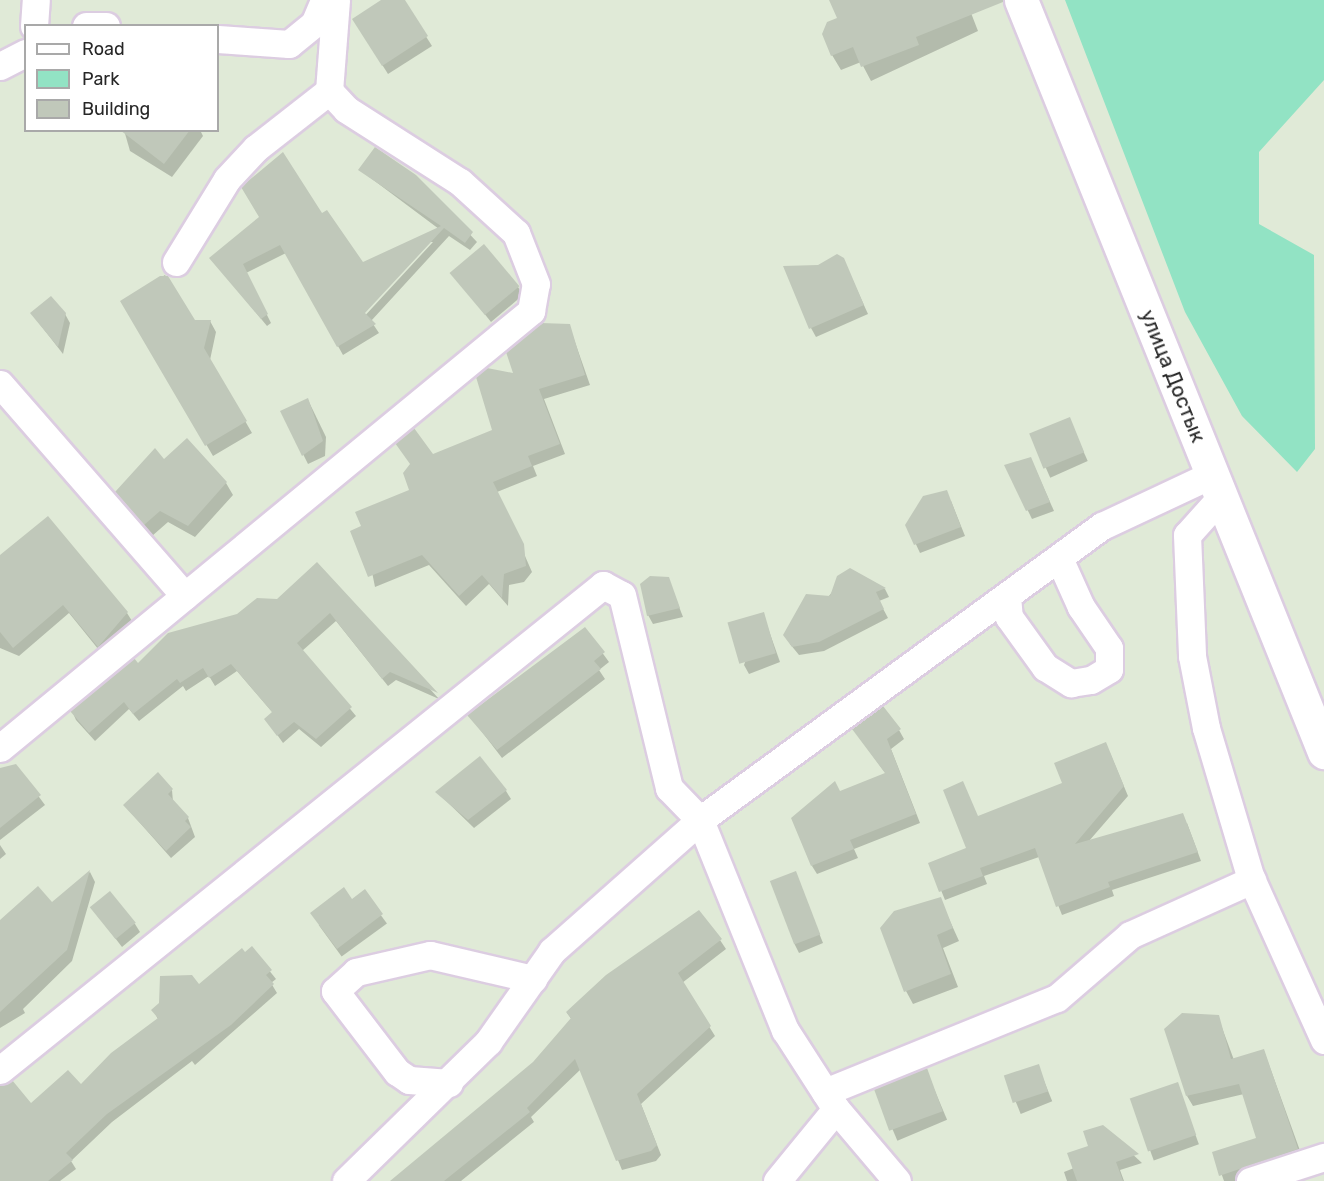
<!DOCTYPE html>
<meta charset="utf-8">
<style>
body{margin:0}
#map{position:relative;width:1324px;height:1181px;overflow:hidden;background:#e0ead7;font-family:Rubik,sans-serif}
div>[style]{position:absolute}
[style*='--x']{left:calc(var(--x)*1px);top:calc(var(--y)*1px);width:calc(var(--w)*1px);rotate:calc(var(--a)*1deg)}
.green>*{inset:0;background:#92e3c4}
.shadow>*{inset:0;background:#0003;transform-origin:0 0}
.building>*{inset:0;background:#c0c8ba;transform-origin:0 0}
.roads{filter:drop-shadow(2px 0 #dccde1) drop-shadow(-2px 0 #dccde1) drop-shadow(0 2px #dccde1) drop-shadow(0 -2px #dccde1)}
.minor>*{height:27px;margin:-13.5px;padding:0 13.5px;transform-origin:13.5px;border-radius:13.5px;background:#fff}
.secondary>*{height:33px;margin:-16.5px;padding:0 16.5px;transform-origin:16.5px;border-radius:16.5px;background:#fff}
span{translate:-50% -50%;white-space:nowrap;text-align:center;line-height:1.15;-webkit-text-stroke:5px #fff;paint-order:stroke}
.street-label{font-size:21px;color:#272727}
.legend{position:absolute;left:24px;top:24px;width:195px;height:108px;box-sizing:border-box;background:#fff;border:2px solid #a9a9a9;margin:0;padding:8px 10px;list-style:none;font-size:18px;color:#272727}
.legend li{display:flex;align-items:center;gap:12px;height:30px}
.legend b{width:30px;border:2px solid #a9a9a9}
</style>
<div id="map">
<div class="green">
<i style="clip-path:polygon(1065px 0,1324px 0,1324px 80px,1259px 152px,1259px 224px,1314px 255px,1315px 449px,1297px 472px,1242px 416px,1185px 312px)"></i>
</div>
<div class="shadow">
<i style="clip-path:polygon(384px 0,403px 0,432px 46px,388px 74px,359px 28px)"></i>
<i style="clip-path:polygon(831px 0,966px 0,978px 31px,871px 81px,861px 62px,841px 70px,832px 55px,839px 19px)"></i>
<i style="clip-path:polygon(124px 130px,200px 130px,203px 136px,172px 177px,130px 151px)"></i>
<i style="clip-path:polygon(evenodd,360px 170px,415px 176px,477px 242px,470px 250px,449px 236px,371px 321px,379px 333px,343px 355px,286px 253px,246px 273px,271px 323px,267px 326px,211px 258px,322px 215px,363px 264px,439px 229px,360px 170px,429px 242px,433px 242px,361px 320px,359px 318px,429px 242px)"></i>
<i style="clip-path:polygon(843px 259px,868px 314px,816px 337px,811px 328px,818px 266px)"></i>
<i style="clip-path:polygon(452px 273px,518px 287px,523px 295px,491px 322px)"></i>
<i style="clip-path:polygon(165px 275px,194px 321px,210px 321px,216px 332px,210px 360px,252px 433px,213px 456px,122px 301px)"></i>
<i style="clip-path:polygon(32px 314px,65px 314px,70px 323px,63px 354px)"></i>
<i style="clip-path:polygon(569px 325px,590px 385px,544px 399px,565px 454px,533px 466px,537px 476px,497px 492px,532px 572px,524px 582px,509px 585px,508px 606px,489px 584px,466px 606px,429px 565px,375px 587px,363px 527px,411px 491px,432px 456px,494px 431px,515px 375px)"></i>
<i style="clip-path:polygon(308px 400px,326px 437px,325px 456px,308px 464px,282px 412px)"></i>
<i style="left:1069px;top:419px;width:46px;height:41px;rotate:66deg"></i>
<i style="clip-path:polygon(1031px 459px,1054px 511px,1032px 519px,1006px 466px)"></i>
<i style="clip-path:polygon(163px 462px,226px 483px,233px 495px,195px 537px,168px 522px,152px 536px,117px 492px)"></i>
<i style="clip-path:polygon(951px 501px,965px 536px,920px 553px,907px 525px)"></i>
<i style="clip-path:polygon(0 557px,127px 613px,132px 621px,103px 655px,69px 613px,19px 656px,0 648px)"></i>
<i style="clip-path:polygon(317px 564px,439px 699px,396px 680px,388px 686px,336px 621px,302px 651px,356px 716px,321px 747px,299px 729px,283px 743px,266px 719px,273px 713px,237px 671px,215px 686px,209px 676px,186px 691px,183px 686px,139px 721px,129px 709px,95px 741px,76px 720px,72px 711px,138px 666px,277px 600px)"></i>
<i style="clip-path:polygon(850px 570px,885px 589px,889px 597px,879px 601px,888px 618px,824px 651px,799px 655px,790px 644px)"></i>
<i style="clip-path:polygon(668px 578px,683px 617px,653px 624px,648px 615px)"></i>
<i style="clip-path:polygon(763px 614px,780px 662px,749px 674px,744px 665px)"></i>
<i style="clip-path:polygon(585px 629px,609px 662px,599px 670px,605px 679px,502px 758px,469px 715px)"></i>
<i style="clip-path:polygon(899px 730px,904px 739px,891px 749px,920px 823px,854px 849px,858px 858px,817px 874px,812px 866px,840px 792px,886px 774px,859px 737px)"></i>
<i style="clip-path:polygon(1110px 753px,1128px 796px,1089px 841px,1187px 823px,1201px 861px,1112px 890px,1114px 896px,1062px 915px,1039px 857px,984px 876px,987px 884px,945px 900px,930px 863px,968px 849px,978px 817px,1064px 783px)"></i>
<i style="clip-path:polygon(16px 766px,45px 805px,0 840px,0 770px)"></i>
<i style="clip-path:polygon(172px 790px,173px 802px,188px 818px,195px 837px,171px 858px,125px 806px)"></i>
<i style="clip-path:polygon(506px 791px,511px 799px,474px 828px,437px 792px)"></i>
<i style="clip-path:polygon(0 845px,6px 854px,0 859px)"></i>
<i style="clip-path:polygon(90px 872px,95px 882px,72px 961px,23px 1009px,25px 1013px,0 1028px,0 922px,52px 904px)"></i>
<i style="clip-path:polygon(795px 873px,823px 943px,799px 953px,795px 945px)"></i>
<i style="left:364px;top:892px;width:39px;height:56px;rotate:54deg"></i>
<i style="clip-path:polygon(940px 899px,959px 941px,943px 948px,958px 987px,913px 1004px,906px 991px)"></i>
<i style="clip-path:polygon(92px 908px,135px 924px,140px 932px,122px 947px)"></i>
<i style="clip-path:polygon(720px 940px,726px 949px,682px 983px,715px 1036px,641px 1104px,661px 1155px,656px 1161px,622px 1170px,581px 1069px,531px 1117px,534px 1122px,461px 1181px,395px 1181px,534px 1063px,572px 1020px,567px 1013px)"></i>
<i style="clip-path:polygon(252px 949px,276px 979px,271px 983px,277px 993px,195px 1065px,192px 1061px,112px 1122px,71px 1161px,76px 1169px,60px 1181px,0 1181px,0 1087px,31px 1105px,81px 1086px,158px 1019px,153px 1010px,199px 986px)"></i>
<i style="clip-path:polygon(1218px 1017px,1234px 1060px,1264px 1051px,1303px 1159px,1248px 1181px,1224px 1181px,1214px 1153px,1258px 1139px,1244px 1094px,1193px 1106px,1187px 1096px)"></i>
<i style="left:1038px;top:1066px;width:38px;height:34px;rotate:68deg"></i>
<i style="left:926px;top:1070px;width:54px;height:54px;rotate:67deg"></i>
<i style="left:1177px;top:1084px;width:64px;height:48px;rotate:70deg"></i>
<i style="clip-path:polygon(1102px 1126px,1142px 1163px,1120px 1170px,1124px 1181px,1067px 1181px,1064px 1172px,1074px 1168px)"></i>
</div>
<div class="building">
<i style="clip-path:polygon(381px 0,405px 0,428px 36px,382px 66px,352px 19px)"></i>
<i style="clip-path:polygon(829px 0,1003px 0,1003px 2px,916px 37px,919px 45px,861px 67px,853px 47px,831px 56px,822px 34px,827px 22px,837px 18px)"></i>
<i style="clip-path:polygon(120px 130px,190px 130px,164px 164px)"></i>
<i style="clip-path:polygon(375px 147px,416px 175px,473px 232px,465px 243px,444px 228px,365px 313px,376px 324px,337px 347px,280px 245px,243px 264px,268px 314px,261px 319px,209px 258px,259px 217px,241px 187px,283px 152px,322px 213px,327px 210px,363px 262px,441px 226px,358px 170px)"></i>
<i style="left:484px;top:244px;width:55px;height:45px;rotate:50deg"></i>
<i style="clip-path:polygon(837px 254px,844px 258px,864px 305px,809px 329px,783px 266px,818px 265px)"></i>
<i style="clip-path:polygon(160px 276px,168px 276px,195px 320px,211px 320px,204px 348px,247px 421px,205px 446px,120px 301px)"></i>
<i style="clip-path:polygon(51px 296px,66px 313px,58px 347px,30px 313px)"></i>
<i style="clip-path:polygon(541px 323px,570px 324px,585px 375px,539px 389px,560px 444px,528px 456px,532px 466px,493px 482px,524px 544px,526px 566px,504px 574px,502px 598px,482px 575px,459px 596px,422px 555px,368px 577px,350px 531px,361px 526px,355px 512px,409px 490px,403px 473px,410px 464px,395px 443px,414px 428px,433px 454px,492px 430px,476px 377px,487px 368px,513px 373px,506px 352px)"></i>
<i style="clip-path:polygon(308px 398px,323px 441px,302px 456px,280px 411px)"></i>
<i style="left:1070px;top:417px;width:38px;height:44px;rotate:68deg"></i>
<i style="clip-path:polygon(187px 438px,227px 482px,188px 526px,160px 511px,144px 525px,115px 492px,155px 448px,164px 459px)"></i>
<i style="clip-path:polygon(1031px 457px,1050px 502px,1026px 511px,1004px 465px)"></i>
<i style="clip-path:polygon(947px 490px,961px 527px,914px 545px,905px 525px,923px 496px)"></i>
<i style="clip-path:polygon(48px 516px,128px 612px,98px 647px,63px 605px,13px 648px,0 632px,0 555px)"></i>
<i style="clip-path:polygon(317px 562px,438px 693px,390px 672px,382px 679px,330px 613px,297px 643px,352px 707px,316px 739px,294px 722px,277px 736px,264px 719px,272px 712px,231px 664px,209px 678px,203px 668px,180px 683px,177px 679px,133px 714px,124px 702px,89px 733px,70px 711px,134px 658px,138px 663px,168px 633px,237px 614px,257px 598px,277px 599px)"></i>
<i style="clip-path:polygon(850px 568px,886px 588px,876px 592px,884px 609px,819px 642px,792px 647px,783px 635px,806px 594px,830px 596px,837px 576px)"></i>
<i style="clip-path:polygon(650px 576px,669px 577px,680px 608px,647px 616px,640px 584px)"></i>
<i style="left:764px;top:612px;width:43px;height:38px;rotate:74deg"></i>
<i style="clip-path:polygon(585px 627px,605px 652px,594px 661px,601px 669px,497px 750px,467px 715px)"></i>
<i style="clip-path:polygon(883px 706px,901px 729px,887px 739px,916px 814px,850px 840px,854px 849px,811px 866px,791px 818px,835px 781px,840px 791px,885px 773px,852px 729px)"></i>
<i style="clip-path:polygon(1106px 742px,1124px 786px,1075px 844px,1183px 813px,1198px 852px,1108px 882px,1110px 887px,1056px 907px,1035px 848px,980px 868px,983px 876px,939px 892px,928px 863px,966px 848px,943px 790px,963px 781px,978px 816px,1062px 783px,1054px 763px)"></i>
<i style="clip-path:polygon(480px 756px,507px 790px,468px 820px,435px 792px)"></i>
<i style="clip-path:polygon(16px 764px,41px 795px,0 828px,0 768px)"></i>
<i style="clip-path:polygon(158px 772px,173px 789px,168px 794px,189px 817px,185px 821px,191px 827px,166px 851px,123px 805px)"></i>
<i style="clip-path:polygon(90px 870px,67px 950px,0 1012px,0 920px,38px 886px,52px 902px)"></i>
<i style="left:796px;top:871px;width:68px;height:28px;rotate:69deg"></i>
<i style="clip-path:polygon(344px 887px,352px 899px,365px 889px,383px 914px,337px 949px,310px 913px)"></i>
<i style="left:110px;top:891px;width:41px;height:26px;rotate:51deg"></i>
<i style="clip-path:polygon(941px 897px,953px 928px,937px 935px,951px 974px,904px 992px,880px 928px,894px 911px)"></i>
<i style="clip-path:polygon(699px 910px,722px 939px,678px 973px,711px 1026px,637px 1094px,657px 1145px,651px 1151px,616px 1161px,575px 1059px,527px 1108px,530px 1112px,444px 1181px,390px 1181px,533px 1062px,571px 1018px,566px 1012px,606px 975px)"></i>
<i style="clip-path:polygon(252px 946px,272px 970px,266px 975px,274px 984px,231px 1025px,107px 1114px,66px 1153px,73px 1160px,48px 1181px,0 1181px,0 1085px,12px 1080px,31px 1103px,68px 1070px,81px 1084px,111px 1053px,158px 1018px,151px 1010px,159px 1003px,160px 976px,192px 975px,199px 984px,242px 948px,245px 952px)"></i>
<i style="clip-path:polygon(1182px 1013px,1219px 1015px,1231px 1059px,1264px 1049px,1298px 1149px,1219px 1176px,1212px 1152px,1256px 1138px,1239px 1084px,1186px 1096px,1164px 1029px)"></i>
<i style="left:1039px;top:1064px;width:29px;height:37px;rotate:72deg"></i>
<i style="left:927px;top:1068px;width:46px;height:57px;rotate:70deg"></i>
<i style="left:1178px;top:1082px;width:56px;height:51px;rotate:71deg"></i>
<i style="clip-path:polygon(1103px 1125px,1139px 1154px,1116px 1162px,1123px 1181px,1077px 1181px,1067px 1153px,1088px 1146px,1083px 1131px)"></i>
</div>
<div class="roads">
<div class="minor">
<i style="--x:34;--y:26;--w:26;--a:-86"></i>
<i style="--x:86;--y:26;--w:20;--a:0"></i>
<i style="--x:218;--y:39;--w:71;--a:4"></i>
<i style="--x:289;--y:44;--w:32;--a:-39"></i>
<i style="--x:314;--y:24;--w:26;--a:-67"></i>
<i style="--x:0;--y:66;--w:29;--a:-27"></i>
<i style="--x:176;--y:262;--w:97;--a:-58.4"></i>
<i style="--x:227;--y:179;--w:42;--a:-46.9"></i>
<i style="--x:256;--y:148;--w:93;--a:-38"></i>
<i style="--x:0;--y:384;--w:281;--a:48.9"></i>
<i style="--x:1222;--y:496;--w:52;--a:131.9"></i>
<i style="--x:1187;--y:535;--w:121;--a:87.6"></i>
<i style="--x:1192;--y:656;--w:73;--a:79"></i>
<i style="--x:1206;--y:728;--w:154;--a:73.4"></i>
<i style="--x:1250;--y:876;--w:180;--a:65.7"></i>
<i style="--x:1007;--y:596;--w:21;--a:85"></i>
<i style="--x:1009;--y:617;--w:62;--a:54.2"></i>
<i style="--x:1045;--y:667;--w:31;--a:32"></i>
<i style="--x:1071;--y:683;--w:20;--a:-9"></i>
<i style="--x:1091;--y:680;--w:21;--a:-31"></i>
<i style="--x:1109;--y:669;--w:21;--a:-90"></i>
<i style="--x:1109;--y:648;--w:50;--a:-124.3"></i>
<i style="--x:1081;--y:607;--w:54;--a:-114.2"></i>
<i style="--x:0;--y:748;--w:688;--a:-39.45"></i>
<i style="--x:531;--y:311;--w:27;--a:-80"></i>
<i style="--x:536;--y:284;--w:55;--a:-111.4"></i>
<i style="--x:516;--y:233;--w:76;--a:-137.7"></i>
<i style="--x:460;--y:182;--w:135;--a:-147.4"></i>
<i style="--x:346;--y:109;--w:25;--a:-133"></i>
<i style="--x:329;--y:91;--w:91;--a:-85.6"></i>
<i style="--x:0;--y:1070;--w:774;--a:-38.81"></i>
<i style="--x:603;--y:585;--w:21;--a:28"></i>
<i style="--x:622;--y:595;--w:199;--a:76.3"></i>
<i style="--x:669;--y:788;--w:45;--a:45.9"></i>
<i style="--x:700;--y:820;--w:227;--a:68"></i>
<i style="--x:785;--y:1030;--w:94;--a:57.2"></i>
<i style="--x:836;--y:1109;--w:94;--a:49.7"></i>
<i style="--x:449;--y:1083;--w:40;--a:-175.7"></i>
<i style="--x:409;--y:1080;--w:14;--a:-146"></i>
<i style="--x:397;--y:1072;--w:102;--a:-127.4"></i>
<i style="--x:335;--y:991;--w:28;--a:-42"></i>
<i style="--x:356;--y:972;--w:76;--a:-12.9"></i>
<i style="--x:430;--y:955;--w:106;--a:13.1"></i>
<i style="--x:825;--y:1092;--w:250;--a:-22.1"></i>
<i style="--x:1057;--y:998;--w:96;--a:-40.8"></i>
<i style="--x:1130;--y:935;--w:134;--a:-24.3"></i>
<i style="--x:346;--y:1181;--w:199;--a:-44.4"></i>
<i style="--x:488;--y:1042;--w:111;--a:-54.9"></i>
<i style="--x:552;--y:951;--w:198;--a:-41.5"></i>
<i style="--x:700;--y:820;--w:498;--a:-36.2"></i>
<i style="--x:1102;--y:526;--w:123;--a:-25.1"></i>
<i style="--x:777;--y:1181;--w:93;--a:-50.7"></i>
<i style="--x:1250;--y:1181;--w:78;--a:-18"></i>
</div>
<div class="secondary">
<i style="--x:1021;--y:0;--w:811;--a:68.05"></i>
</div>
</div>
<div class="street-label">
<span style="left:1173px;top:376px;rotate:68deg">улица Достык</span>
</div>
<ul class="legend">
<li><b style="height:8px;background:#fff"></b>Road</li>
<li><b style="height:16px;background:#92e3c4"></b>Park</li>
<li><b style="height:16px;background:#c0c8ba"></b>Building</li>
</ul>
</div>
